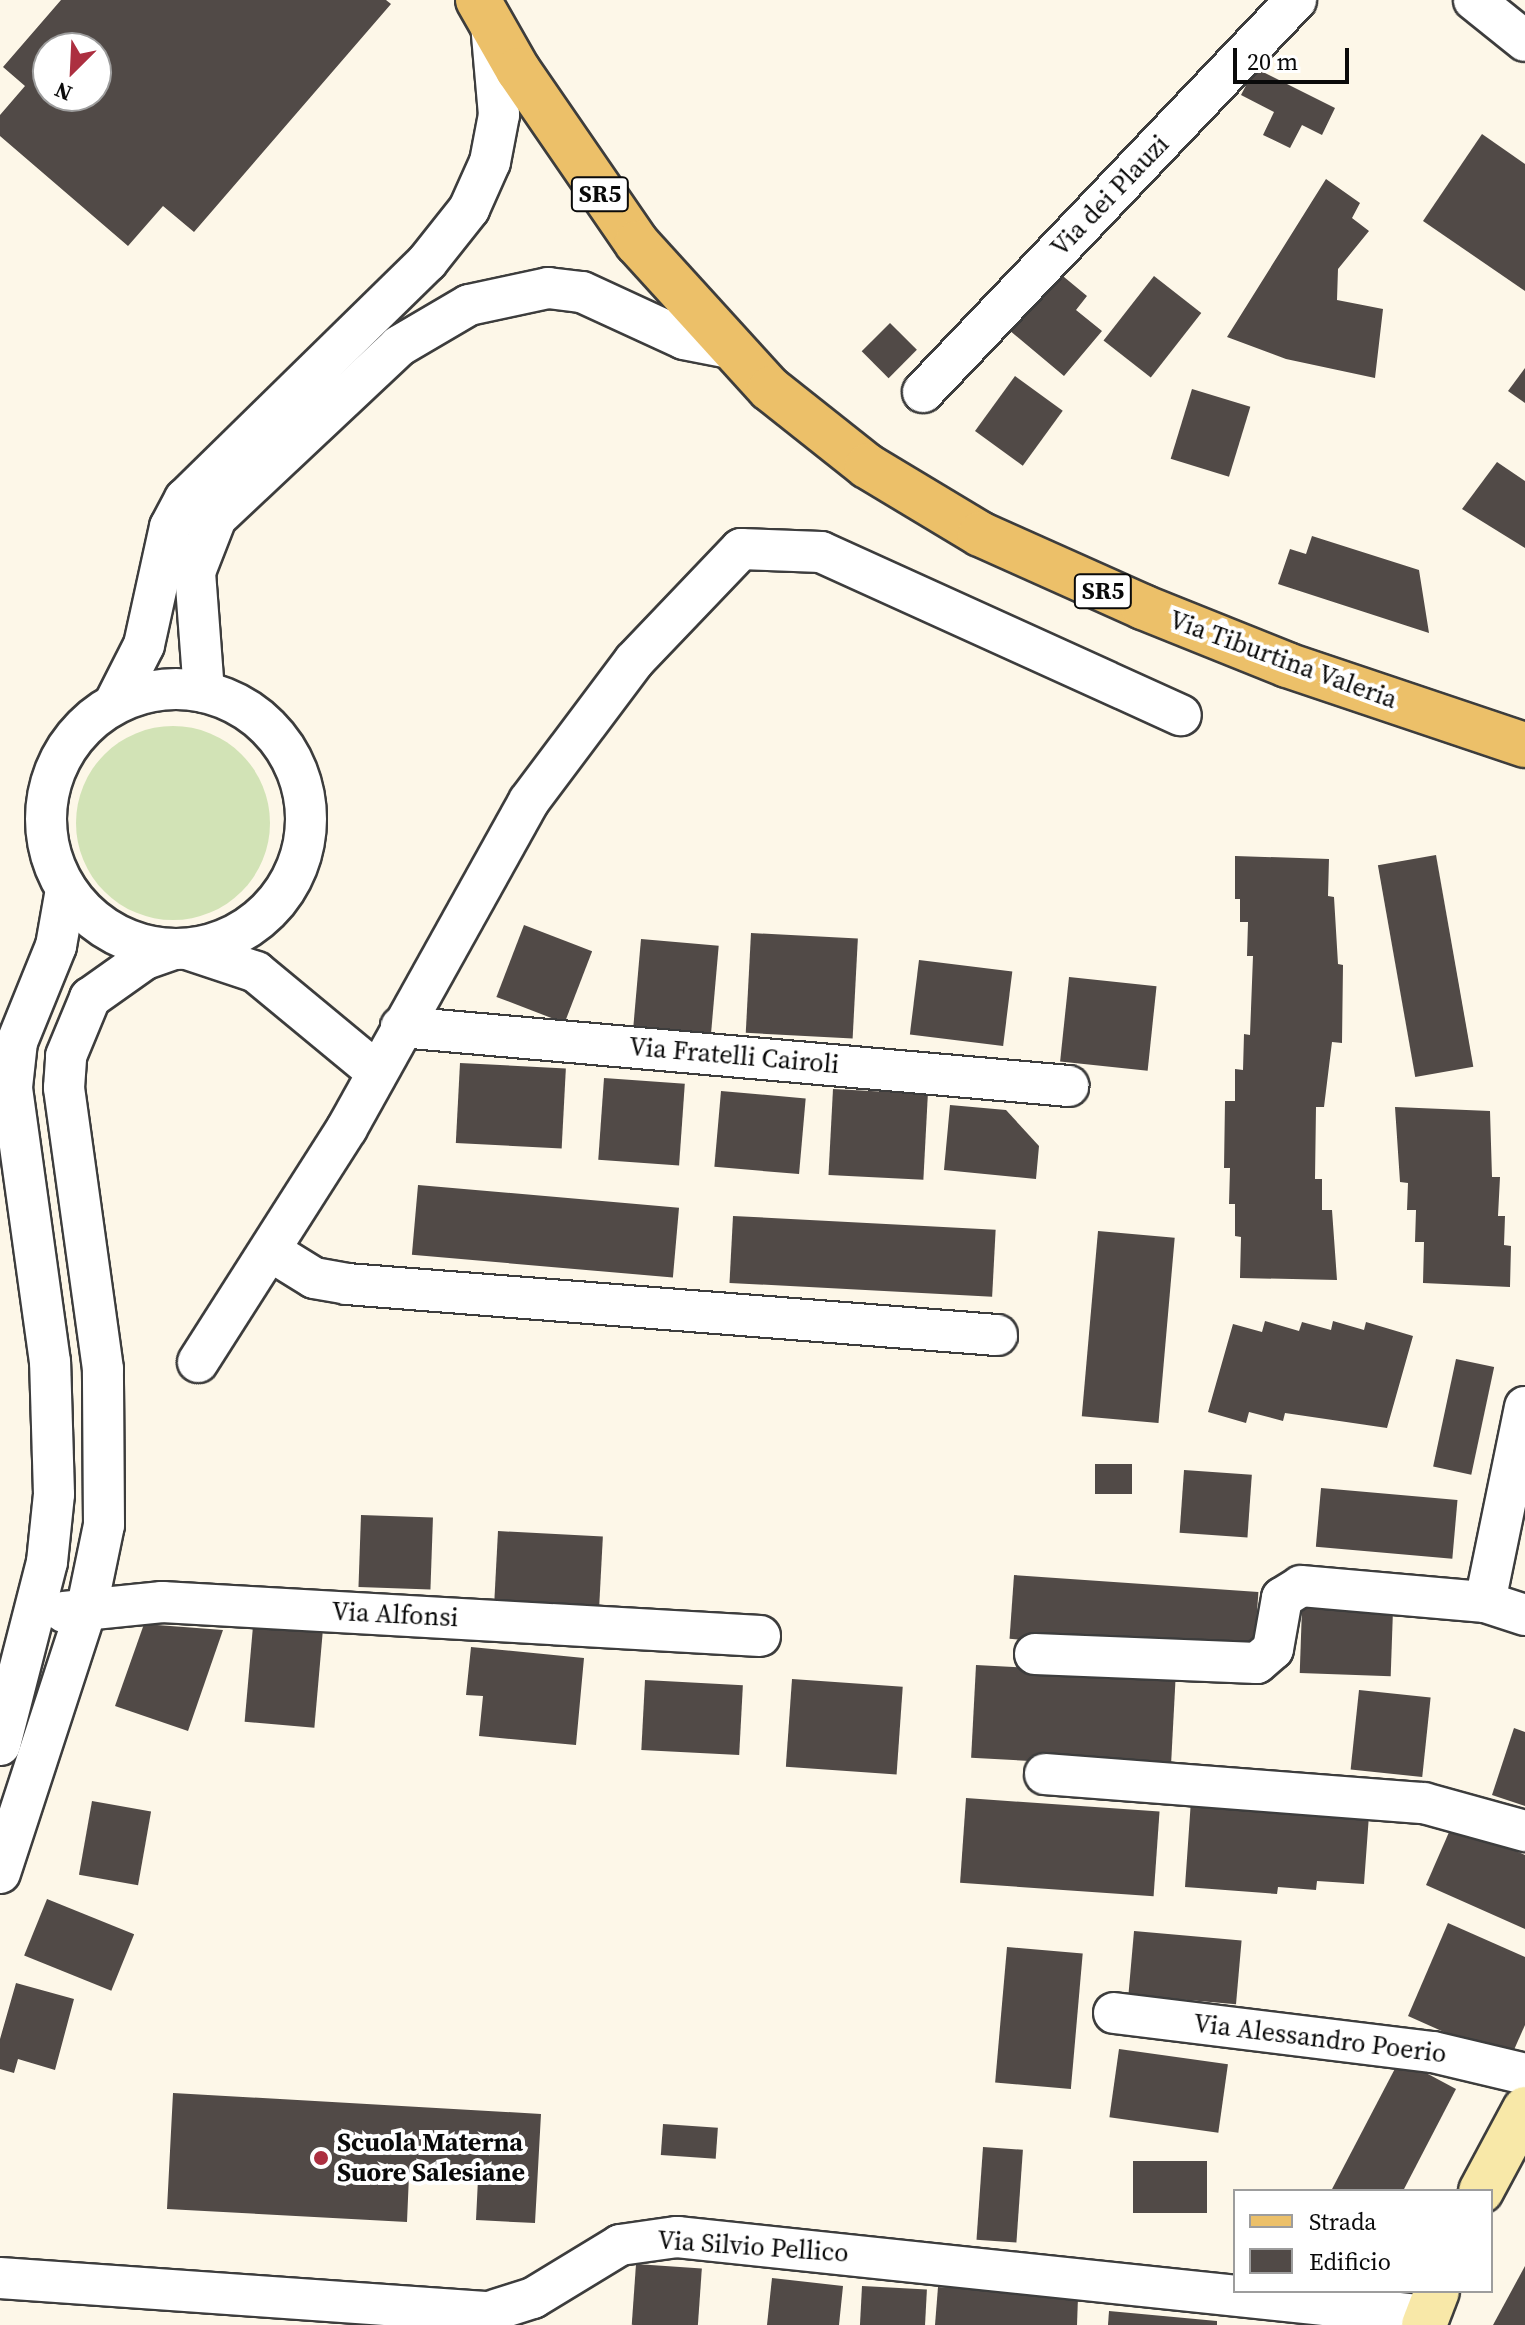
<!DOCTYPE html>
<style>
body{margin:0}
#map{position:relative;width:1525px;height:2325px;overflow:hidden;background:#fdf7e8;font-family:"Source Serif 4",serif}
div>[style]{position:absolute}
[style*='--x']{left:calc(var(--x)*1px);top:calc(var(--y)*1px);width:calc(var(--w)*1px);rotate:calc(var(--a)*1deg)}
.green>*{inset:0;background:#d2e3b6}
.round{border-radius:50%}
.building>*{inset:0;background:#514a47;transform-origin:0 0}
.roads{filter:drop-shadow(2px 0 #3d3d3d) drop-shadow(-2px 0 #3d3d3d) drop-shadow(0 2px #3d3d3d) drop-shadow(0 -2px #3d3d3d)}
.minor>*{height:40px;margin:-20px;padding:0 20px;transform-origin:20px;border-radius:20px;background:#fff}
.minor>.ring{margin:-20px;padding:0;box-sizing:content-box;background:none;border:40px solid #fff;border-radius:50%}
.secondary>*{height:44px;margin:-22px;padding:0 22px;transform-origin:22px;border-radius:22px;background:#f8e8a8}
.primary>*{height:44px;margin:-22px;padding:0 22px;transform-origin:22px;border-radius:22px;background:#ecc069}
.dots>*{width:22px;height:22px;translate:-50% -50%;box-sizing:border-box;border:4px solid #fff;border-radius:50%}
span{translate:-50% -50%;white-space:nowrap;text-align:center;line-height:1.15;-webkit-text-stroke:8px #fff;paint-order:stroke}
.shield-label span{padding:2px 6px;background:#fff;border:2px solid;border-radius:6px;-webkit-text-stroke-width:0}
.shield-label{font-size:24px;color:#0a0a0a;font-weight:700}
.street-label{font-size:26px;color:#0a0a0a}
.poi-label{font-size:26px;color:#0a0a0a;font-weight:700}
.left{translate:0 -50%;text-align:left}
.legend{position:absolute;left:1233px;top:2189px;width:260px;height:104px;box-sizing:border-box;background:#fff;border:2px solid #9d9d9d;margin:0;padding:10px 14px;list-style:none;font-size:24px;color:#0a0a0a}
.legend li{display:flex;align-items:center;gap:16px;height:40px}
.legend b{width:40px;border:2px solid #9d9d9d}
.north{position:absolute;left:32px;top:32px;width:80px;height:80px;box-sizing:border-box;background:#fff;border:2px solid #9d9d9d;border-radius:50%;rotate:204deg;font-size:22px;font-weight:700;line-height:32px;text-align:center;color:#0a0a0a}
.north::after{content:'';display:block;margin:auto;width:28px;height:36px;background:#ac2f40;clip-path:polygon(50% 0,100% 100%,50% 72%,0 100%)}
.scale{position:absolute;left:1233px;top:48px;width:116px;height:36px;box-sizing:border-box;border:4px solid #0a0a0a;border-top:0;padding-left:10px;font-size:24px;line-height:28px;white-space:nowrap;color:#0a0a0a;-webkit-text-stroke:6px #fff;paint-order:stroke}
</style>
<div id="map">
<div class="green">
<i class="round" style="left:76px;top:726px;width:194px;height:194px"></i>
</div>
<div class="building">
<i style="clip-path:polygon(evenodd,61px 0,386px 0,391px 4px,194px 232px,163px 206px,128px 246px,0 136px,0 115px,25px 86px,3px 67px,61px 0,48px 48px,96px 48px,96px 96px,48px 96px,48px 48px)"></i>
<i style="clip-path:polygon(1255px 68px,1335px 108px,1322px 135px,1302px 125px,1290px 148px,1263px 135px,1274px 112px,1241px 95px)"></i>
<i style="clip-path:polygon(1482px 134px,1525px 164px,1525px 291px,1423px 221px)"></i>
<i style="clip-path:polygon(1326px 179px,1360px 203px,1352px 218px,1369px 231px,1338px 269px,1337px 300px,1383px 309px,1375px 378px,1286px 359px,1227px 337px)"></i>
<i style="clip-path:polygon(1058px 272px,1087px 296px,1076px 310px,1102px 331px,1064px 376px,1009px 330px)"></i>
<i style="left:1154px;top:276px;width:60px;height:82px;rotate:38deg"></i>
<i style="left:890px;top:323px;width:38px;height:40px;rotate:45deg"></i>
<i style="clip-path:polygon(1525px 368px,1525px 403px,1508px 391px)"></i>
<i style="left:1015px;top:376px;width:59px;height:68px;rotate:36deg"></i>
<i style="left:1192px;top:389px;width:61px;height:73px;rotate:17deg"></i>
<i style="clip-path:polygon(1497px 462px,1525px 481px,1525px 548px,1462px 509px)"></i>
<i style="clip-path:polygon(1312px 536px,1419px 570px,1429px 633px,1278px 584px,1290px 549px,1306px 554px)"></i>
<i style="left:1436px;top:855px;width:215px;height:59px;rotate:80deg"></i>
<i style="clip-path:polygon(1235px 856px,1329px 859px,1328px 896px,1334px 897px,1338px 964px,1343px 965px,1342px 1043px,1332px 1042px,1324px 1107px,1316px 1107px,1315px 1179px,1322px 1179px,1322px 1210px,1332px 1210px,1337px 1280px,1240px 1278px,1241px 1237px,1235px 1236px,1235px 1204px,1229px 1204px,1230px 1168px,1224px 1168px,1225px 1101px,1235px 1101px,1235px 1069px,1243px 1070px,1244px 1034px,1250px 1035px,1253px 956px,1247px 956px,1248px 922px,1240px 922px,1240px 899px,1235px 899px)"></i>
<i style="left:524px;top:925px;width:73px;height:77px;rotate:21deg"></i>
<i style="left:751px;top:933px;width:107px;height:100px;rotate:3deg"></i>
<i style="left:641px;top:939px;width:78px;height:90px;rotate:5deg"></i>
<i style="left:919px;top:960px;width:94px;height:75px;rotate:7deg"></i>
<i style="left:1069px;top:977px;width:88px;height:85px;rotate:6deg"></i>
<i style="left:460px;top:1063px;width:106px;height:80px;rotate:3deg"></i>
<i style="left:604px;top:1078px;width:81px;height:82px;rotate:4deg"></i>
<i style="left:833px;top:1089px;width:95px;height:86px;rotate:3deg"></i>
<i style="left:721px;top:1091px;width:85px;height:76px;rotate:5deg"></i>
<i style="clip-path:polygon(950px 1105px,1006px 1110px,1039px 1146px,1036px 1179px,944px 1170px)"></i>
<i style="clip-path:polygon(1395px 1107px,1490px 1111px,1492px 1177px,1500px 1177px,1498px 1216px,1505px 1216px,1504px 1245px,1511px 1246px,1510px 1287px,1423px 1283px,1424px 1242px,1415px 1242px,1416px 1210px,1407px 1210px,1408px 1183px,1400px 1182px)"></i>
<i style="left:418px;top:1185px;width:262px;height:70px;rotate:5deg"></i>
<i style="left:733px;top:1216px;width:263px;height:67px;rotate:3deg"></i>
<i style="left:1098px;top:1231px;width:77px;height:186px;rotate:5deg"></i>
<i style="clip-path:polygon(1265px 1321px,1299px 1331px,1302px 1322px,1331px 1330px,1333px 1321px,1364px 1330px,1366px 1322px,1413px 1336px,1387px 1428px,1285px 1413px,1283px 1421px,1249px 1412px,1246px 1423px,1208px 1412px,1233px 1324px,1262px 1332px)"></i>
<i style="left:1456px;top:1359px;width:39px;height:110px;rotate:12deg"></i>
<i style="left:1095px;top:1464px;width:37px;height:30px"></i>
<i style="left:1184px;top:1470px;width:68px;height:63px;rotate:4deg"></i>
<i style="left:1321px;top:1488px;width:137px;height:59px;rotate:5deg"></i>
<i style="left:361px;top:1515px;width:72px;height:72px;rotate:2deg"></i>
<i style="left:498px;top:1531px;width:105px;height:69px;rotate:3deg"></i>
<i style="left:1014px;top:1575px;width:245px;height:64px;rotate:4deg"></i>
<i style="left:1302px;top:1608px;width:91px;height:65px;rotate:2deg"></i>
<i style="clip-path:polygon(144px 1624px,223px 1630px,188px 1731px,115px 1706px)"></i>
<i style="left:253px;top:1626px;width:70px;height:96px;rotate:5deg"></i>
<i style="clip-path:polygon(471px 1647px,584px 1658px,576px 1745px,479px 1736px,483px 1696px,466px 1695px)"></i>
<i style="left:976px;top:1665px;width:200px;height:93px;rotate:3deg"></i>
<i style="left:792px;top:1679px;width:111px;height:88px;rotate:4deg"></i>
<i style="left:645px;top:1680px;width:98px;height:70px;rotate:3deg"></i>
<i style="left:1359px;top:1690px;width:72px;height:80px;rotate:6deg"></i>
<i style="clip-path:polygon(1514px 1728px,1525px 1732px,1525px 1806px,1492px 1795px)"></i>
<i style="left:966px;top:1798px;width:194px;height:85px;rotate:4deg"></i>
<i style="clip-path:polygon(1191px 1800px,1369px 1815px,1364px 1884px,1317px 1881px,1316px 1890px,1278px 1887px,1277px 1894px,1185px 1887px)"></i>
<i style="left:92px;top:1801px;width:60px;height:75px;rotate:10deg"></i>
<i style="clip-path:polygon(1453px 1823px,1525px 1855px,1525px 1929px,1426px 1885px)"></i>
<i style="left:47px;top:1899px;width:94px;height:61px;rotate:22deg"></i>
<i style="clip-path:polygon(1448px 1923px,1525px 1957px,1525px 2025px,1509px 2061px,1408px 2016px)"></i>
<i style="left:1134px;top:1931px;width:108px;height:64px;rotate:5deg"></i>
<i style="left:1007px;top:1947px;width:76px;height:136px;rotate:5deg"></i>
<i style="clip-path:polygon(16px 1983px,74px 1999px,55px 2070px,18px 2059px,14px 2073px,0 2069px,0 2039px)"></i>
<i style="left:1119px;top:2049px;width:110px;height:69px;rotate:8deg"></i>
<i style="clip-path:polygon(1400px 2059px,1456px 2089px,1403px 2191px,1331px 2191px)"></i>
<i style="clip-path:polygon(173px 2093px,541px 2114px,535px 2223px,476px 2220px,478px 2179px,409px 2175px,407px 2222px,167px 2209px)"></i>
<i style="left:663px;top:2124px;width:55px;height:31px;rotate:4deg"></i>
<i style="left:983px;top:2147px;width:40px;height:93px;rotate:4deg"></i>
<i style="left:1133px;top:2161px;width:74px;height:52px"></i>
<i style="left:636px;top:2264px;width:66px;height:61px;rotate:4deg"></i>
<i style="clip-path:polygon(1525px 2266px,1525px 2325px,1493px 2325px)"></i>
<i style="clip-path:polygon(772px 2278px,843px 2286px,839px 2325px,767px 2325px)"></i>
<i style="left:862px;top:2286px;width:65px;height:39px;rotate:3deg"></i>
<i style="clip-path:polygon(938px 2287px,1078px 2297px,1077px 2325px,935px 2325px)"></i>
<i style="clip-path:polygon(1109px 2311px,1217px 2321px,1217px 2325px,1108px 2325px)"></i>
</div>
<div class="roads">
<div class="minor">
<i style="--x:1474;--y:0;--w:65;--a:38.8"></i>
<i style="--x:923;--y:392;--w:541;--a:-46.42"></i>
<i class="ring" style="left:46px;top:689px;width:220px;height:220px"></i>
<i style="--x:204;--y:692;--w:120;--a:-94.3"></i>
<i style="--x:195;--y:572;--w:58;--a:-68.7"></i>
<i style="--x:216;--y:518;--w:251;--a:-43.2"></i>
<i style="--x:399;--y:346;--w:81;--a:-30.4"></i>
<i style="--x:469;--y:305;--w:81;--a:-12.1"></i>
<i style="--x:548;--y:288;--w:34;--a:7"></i>
<i style="--x:582;--y:292;--w:112;--a:24.7"></i>
<i style="--x:684;--y:339;--w:47;--a:11.1"></i>
<i style="--x:114;--y:704;--w:66;--a:-63"></i>
<i style="--x:144;--y:645;--w:121;--a:-77.6"></i>
<i style="--x:170;--y:527;--w:32;--a:-62"></i>
<i style="--x:185;--y:499;--w:339;--a:-44.4"></i>
<i style="--x:427;--y:262;--w:68;--a:-51.6"></i>
<i style="--x:469;--y:209;--w:51;--a:-65.9"></i>
<i style="--x:490;--y:162;--w:48;--a:-79.2"></i>
<i style="--x:499;--y:115;--w:92;--a:-95"></i>
<i style="--x:187;--y:949;--w:73;--a:18.4"></i>
<i style="--x:256;--y:972;--w:157;--a:39.6"></i>
<i style="--x:401;--y:1027;--w:670;--a:5.05"></i>
<i style="--x:272;--y:1252;--w:49;--a:31.8"></i>
<i style="--x:314;--y:1278;--w:34;--a:10"></i>
<i style="--x:347;--y:1284;--w:652;--a:4.49"></i>
<i style="--x:198;--y:1362;--w:277;--a:-57.5"></i>
<i style="--x:347;--y:1128;--w:374;--a:-60.9"></i>
<i style="--x:529;--y:801;--w:175;--a:-53.1"></i>
<i style="--x:634;--y:661;--w:155;--a:-46.3"></i>
<i style="--x:741;--y:549;--w:80;--a:2.1"></i>
<i style="--x:821;--y:552;--w:395;--a:24.4"></i>
<i style="--x:1525;--y:1407;--w:199;--a:101.6"></i>
<i style="--x:1485;--y:1602;--w:42;--a:18"></i>
<i style="--x:64;--y:1612;--w:99;--a:-5.8"></i>
<i style="--x:162;--y:1602;--w:599;--a:3.25"></i>
<i style="--x:1035;--y:1654;--w:222;--a:2.3"></i>
<i style="--x:1257;--y:1663;--w:21;--a:-41"></i>
<i style="--x:1273;--y:1649;--w:52;--a:-80"></i>
<i style="--x:1282;--y:1598;--w:22;--a:-32"></i>
<i style="--x:1301;--y:1586;--w:185;--a:5"></i>
<i style="--x:0;--y:1745;--w:189;--a:-75.6"></i>
<i style="--x:47;--y:1562;--w:68;--a:-84.1"></i>
<i style="--x:54;--y:1494;--w:132;--a:-91.7"></i>
<i style="--x:50;--y:1362;--w:278;--a:-97.9"></i>
<i style="--x:12;--y:1087;--w:45;--a:-83.7"></i>
<i style="--x:17;--y:1042;--w:104;--a:-67.9"></i>
<i style="--x:56;--y:946;--w:58;--a:-80"></i>
<i style="--x:1045;--y:1774;--w:380;--a:4.4"></i>
<i style="--x:1424;--y:1803;--w:105;--a:15.5"></i>
<i style="--x:0;--y:1873;--w:280;--a:-71.9"></i>
<i style="--x:87;--y:1607;--w:84;--a:-78.3"></i>
<i style="--x:104;--y:1525;--w:156;--a:-90.4"></i>
<i style="--x:103;--y:1369;--w:284;--a:-97.9"></i>
<i style="--x:64;--y:1088;--w:32;--a:-86"></i>
<i style="--x:66;--y:1056;--w:63;--a:-67.5"></i>
<i style="--x:90;--y:998;--w:67;--a:-35.3"></i>
<i style="--x:145;--y:959;--w:31;--a:-19"></i>
<i style="--x:1114;--y:2013;--w:321;--a:7"></i>
<i style="--x:1433;--y:2052;--w:95;--a:13.4"></i>
<i style="--x:0;--y:2278;--w:490;--a:4"></i>
<i style="--x:489;--y:2312;--w:46;--a:-17.7"></i>
<i style="--x:533;--y:2298;--w:102;--a:-31.3"></i>
<i style="--x:620;--y:2245;--w:58;--a:-8"></i>
<i style="--x:677;--y:2237;--w:754;--a:6.01"></i>
</div>
<div class="secondary">
<i style="--x:1481;--y:2191;--w:93;--a:-61.8"></i>
<i style="--x:1424;--y:2325;--w:36;--a:-69"></i>
</div>
<div class="primary">
<i style="--x:478;--y:0;--w:81;--a:60.3"></i>
<i style="--x:518;--y:70;--w:210;--a:55.5"></i>
<i style="--x:637;--y:243;--w:197;--a:47.7"></i>
<i style="--x:770;--y:389;--w:124;--a:38.4"></i>
<i style="--x:867;--y:466;--w:132;--a:31"></i>
<i style="--x:980;--y:534;--w:179;--a:24.1"></i>
<i style="--x:1143;--y:607;--w:155;--a:21.9"></i>
<i style="--x:1287;--y:665;--w:251;--a:18.6"></i>
</div>
</div>
<div class="dots">
<i style="left:321px;top:2158px;background:#ac2f40"></i>
</div>
<div class="shield-label">
<span style="left:600px;top:194px">SR5</span>
<span style="left:1103px;top:591px">SR5</span>
</div>
<div class="street-label">
<span style="left:1110px;top:196px;rotate:-46deg">Via dei Plauzi</span>
<span style="left:1283px;top:660px;rotate:20deg">Via Tiburtina Valeria</span>
<span style="left:734px;top:1056px;rotate:5deg">Via Fratelli Cairoli</span>
<span style="left:395px;top:1615px;rotate:3deg">Via Alfonsi</span>
<span style="left:1320px;top:2039px;rotate:7deg">Via Alessandro Poerio</span>
<span style="left:753px;top:2247px;rotate:4deg">Via Silvio Pellico</span>
</div>
<div class="poi-label">
<span class="left" style="left:337px;top:2158px">Scuola Materna<br>Suore Salesiane</span>
</div>
<ul class="legend">
<li><b style="height:10px;background:#ecc069"></b>Strada</li>
<li><b style="height:22px;background:#514a47"></b>Edificio</li>
</ul>
<div class="north">N</div>
<div class="scale">20 m</div>
</div>
